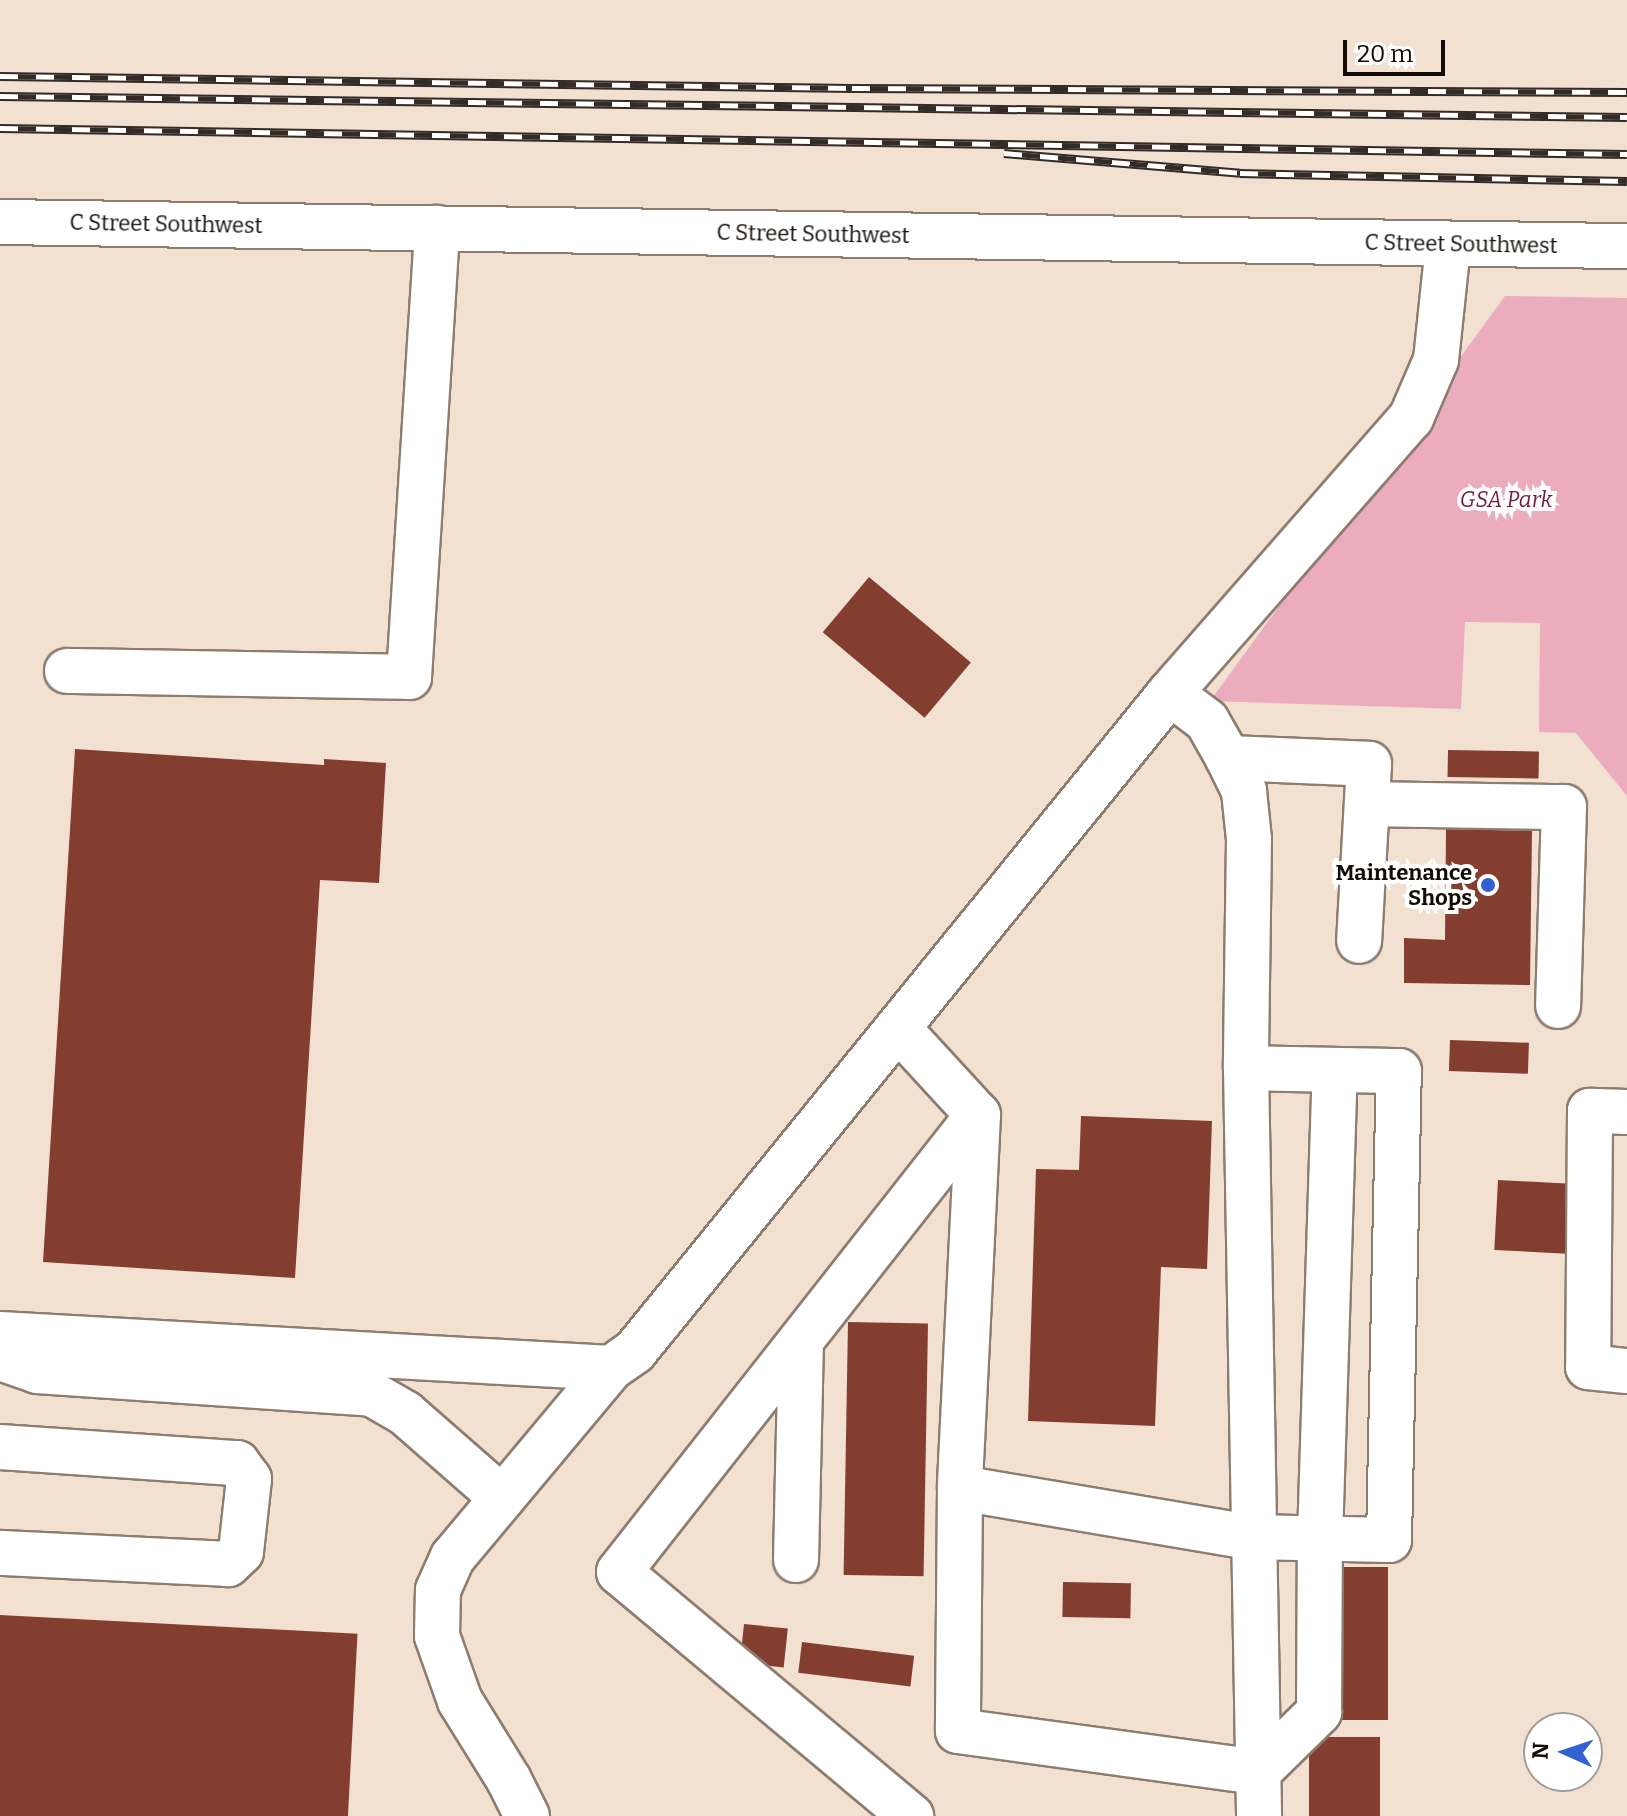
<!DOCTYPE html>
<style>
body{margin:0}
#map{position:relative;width:1627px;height:1816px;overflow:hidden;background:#f2e1d1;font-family:Bitter,serif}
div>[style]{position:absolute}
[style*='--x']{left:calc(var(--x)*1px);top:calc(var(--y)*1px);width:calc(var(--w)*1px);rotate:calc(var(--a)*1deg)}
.green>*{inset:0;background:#ebacbd}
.building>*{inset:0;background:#833e2f;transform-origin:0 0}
.roads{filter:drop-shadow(2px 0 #8d7d6f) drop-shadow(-2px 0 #8d7d6f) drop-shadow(0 2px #8d7d6f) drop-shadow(0 -2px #8d7d6f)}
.minor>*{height:44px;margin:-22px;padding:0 22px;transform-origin:22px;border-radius:22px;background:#fff}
.major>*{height:44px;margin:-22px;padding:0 22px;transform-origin:22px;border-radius:22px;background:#fff}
.rail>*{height:9px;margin-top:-4.5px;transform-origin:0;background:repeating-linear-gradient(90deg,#fff 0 18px,#332c26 0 36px);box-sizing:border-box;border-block:2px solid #332c26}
.dots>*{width:22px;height:22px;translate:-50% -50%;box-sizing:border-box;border:4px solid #fff;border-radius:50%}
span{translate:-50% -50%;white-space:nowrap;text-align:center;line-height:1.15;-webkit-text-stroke:8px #fff;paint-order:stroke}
.street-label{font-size:22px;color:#110c07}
.park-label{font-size:22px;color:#761a3e;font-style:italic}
.poi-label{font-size:22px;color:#110c07;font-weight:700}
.right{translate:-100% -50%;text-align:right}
.north{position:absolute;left:1523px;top:1712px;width:80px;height:80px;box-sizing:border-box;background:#fff;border:2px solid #a09e9c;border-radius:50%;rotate:273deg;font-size:22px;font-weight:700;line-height:32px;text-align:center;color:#110c07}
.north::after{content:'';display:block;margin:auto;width:28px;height:36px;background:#3461d0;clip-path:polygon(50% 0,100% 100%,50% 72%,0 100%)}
.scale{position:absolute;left:1343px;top:40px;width:102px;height:36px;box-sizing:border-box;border:4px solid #110c07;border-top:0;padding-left:10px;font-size:24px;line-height:28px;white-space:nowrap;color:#110c07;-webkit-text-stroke:6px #fff;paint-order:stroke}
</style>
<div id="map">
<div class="green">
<i style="clip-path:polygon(1505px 296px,1627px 298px,1627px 796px,1576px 733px,1539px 732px,1540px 623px,1465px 622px,1461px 709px,1210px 701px)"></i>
</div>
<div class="building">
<i style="left:869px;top:577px;width:133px;height:72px;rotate:40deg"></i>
<i style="clip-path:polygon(75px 749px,324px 765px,324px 759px,386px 763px,379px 883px,320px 880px,295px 1278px,43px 1262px)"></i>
<i style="left:1448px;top:750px;width:91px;height:27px;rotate:1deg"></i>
<i style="clip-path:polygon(1446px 829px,1532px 831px,1530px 985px,1404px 983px,1404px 938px,1445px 940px)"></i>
<i style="left:1450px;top:1040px;width:79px;height:31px;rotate:2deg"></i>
<i style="clip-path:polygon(1081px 1116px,1212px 1121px,1207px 1269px,1161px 1267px,1155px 1426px,1028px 1421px,1036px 1169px,1079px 1170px)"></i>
<i style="left:1498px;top:1180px;width:82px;height:70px;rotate:3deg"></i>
<i style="left:848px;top:1322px;width:80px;height:253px;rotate:1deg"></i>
<i style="left:1339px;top:1567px;width:49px;height:153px"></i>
<i style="left:1063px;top:1582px;width:68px;height:35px;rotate:1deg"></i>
<i style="left:0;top:1615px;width:358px;height:201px;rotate:3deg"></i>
<i style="left:744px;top:1624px;width:44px;height:39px;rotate:6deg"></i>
<i style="left:802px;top:1642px;width:113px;height:31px;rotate:7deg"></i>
<i style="left:1309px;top:1737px;width:71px;height:79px"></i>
</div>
<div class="roads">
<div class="minor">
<i style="--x:67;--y:671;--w:342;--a:1"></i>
<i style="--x:409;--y:677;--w:450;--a:-86.4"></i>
<i style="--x:1170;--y:693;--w:46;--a:37.1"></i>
<i style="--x:1207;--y:721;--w:43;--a:60.4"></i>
<i style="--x:1228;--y:758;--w:37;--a:64"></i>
<i style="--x:1244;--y:791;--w:48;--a:84.1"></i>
<i style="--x:1249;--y:839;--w:229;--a:90.8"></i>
<i style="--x:1246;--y:1068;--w:748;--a:89"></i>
<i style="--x:1228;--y:758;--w:141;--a:2.4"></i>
<i style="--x:1369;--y:764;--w:177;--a:93.2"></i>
<i style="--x:1367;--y:804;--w:197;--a:0.9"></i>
<i style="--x:1564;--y:807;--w:199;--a:91.7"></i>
<i style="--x:898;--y:1028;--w:118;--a:47.4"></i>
<i style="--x:978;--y:1115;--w:581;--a:128.15"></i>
<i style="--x:619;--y:1572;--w:381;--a:39.9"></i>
<i style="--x:1627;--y:1112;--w:37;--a:-178"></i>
<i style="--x:1590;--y:1111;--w:256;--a:90.4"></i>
<i style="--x:1588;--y:1367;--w:39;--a:6"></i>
<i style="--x:978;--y:1115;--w:373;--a:92.8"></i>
<i style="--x:960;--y:1488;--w:243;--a:90.5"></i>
<i style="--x:958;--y:1731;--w:303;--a:7.8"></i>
<i style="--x:1258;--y:1772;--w:86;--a:-44.5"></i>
<i style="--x:1319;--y:1712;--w:173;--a:-89.7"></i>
<i style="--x:1320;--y:1539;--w:469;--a:-88.2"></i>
<i style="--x:0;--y:1334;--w:612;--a:3.19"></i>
<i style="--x:611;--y:1368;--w:29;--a:-35"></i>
<i style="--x:635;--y:1351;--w:848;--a:-50.89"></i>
<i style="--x:1170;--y:693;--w:366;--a:-48.8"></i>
<i style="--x:1411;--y:418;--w:63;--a:-66.7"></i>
<i style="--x:1436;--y:360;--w:116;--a:-84"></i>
<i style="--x:0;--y:1358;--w:39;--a:19"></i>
<i style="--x:37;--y:1371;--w:336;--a:3.9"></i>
<i style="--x:372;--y:1394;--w:38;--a:30"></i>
<i style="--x:405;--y:1413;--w:129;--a:41.2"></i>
<i style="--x:0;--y:1447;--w:238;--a:3.9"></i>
<i style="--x:237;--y:1463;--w:20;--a:53"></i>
<i style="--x:249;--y:1479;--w:73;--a:96.3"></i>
<i style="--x:241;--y:1552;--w:18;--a:137"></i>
<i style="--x:228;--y:1564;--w:228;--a:-177.2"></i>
<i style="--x:960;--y:1488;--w:295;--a:9.6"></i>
<i style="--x:1251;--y:1537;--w:138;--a:1.2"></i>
<i style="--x:1389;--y:1540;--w:469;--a:-88.8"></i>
<i style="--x:1399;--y:1071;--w:153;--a:-178.9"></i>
<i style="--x:796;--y:1560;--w:219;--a:-88.7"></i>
<i style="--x:527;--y:1816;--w:40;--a:-116.6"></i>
<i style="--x:509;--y:1780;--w:93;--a:-121.8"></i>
<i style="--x:460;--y:1701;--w:69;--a:-109.5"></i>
<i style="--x:437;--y:1636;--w:46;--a:-88.8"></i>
<i style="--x:438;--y:1590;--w:36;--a:-66"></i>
<i style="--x:453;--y:1557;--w:246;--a:-50.1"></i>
</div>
<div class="major">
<i style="--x:0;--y:222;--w:1627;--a:0.85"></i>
</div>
</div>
<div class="rail">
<i style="--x:0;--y:76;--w:852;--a:0.81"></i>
<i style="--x:852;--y:88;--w:775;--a:0.3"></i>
<i style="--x:0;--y:96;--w:1627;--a:0.74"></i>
<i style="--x:0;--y:128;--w:1627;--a:0.92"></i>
<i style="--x:1004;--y:153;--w:237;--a:4.8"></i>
<i style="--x:1240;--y:173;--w:387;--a:1.2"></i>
</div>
<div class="dots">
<i style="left:1488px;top:885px;background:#3461d0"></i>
</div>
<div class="street-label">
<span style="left:166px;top:224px;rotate:1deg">C Street Southwest</span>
<span style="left:813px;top:234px;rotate:1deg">C Street Southwest</span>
<span style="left:1461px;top:244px;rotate:1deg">C Street Southwest</span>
</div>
<div class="park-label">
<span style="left:1506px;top:500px">GSA Park</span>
</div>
<div class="poi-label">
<span class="right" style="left:1472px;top:885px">Maintenance<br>Shops</span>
</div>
<div class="north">N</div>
<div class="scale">20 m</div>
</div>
